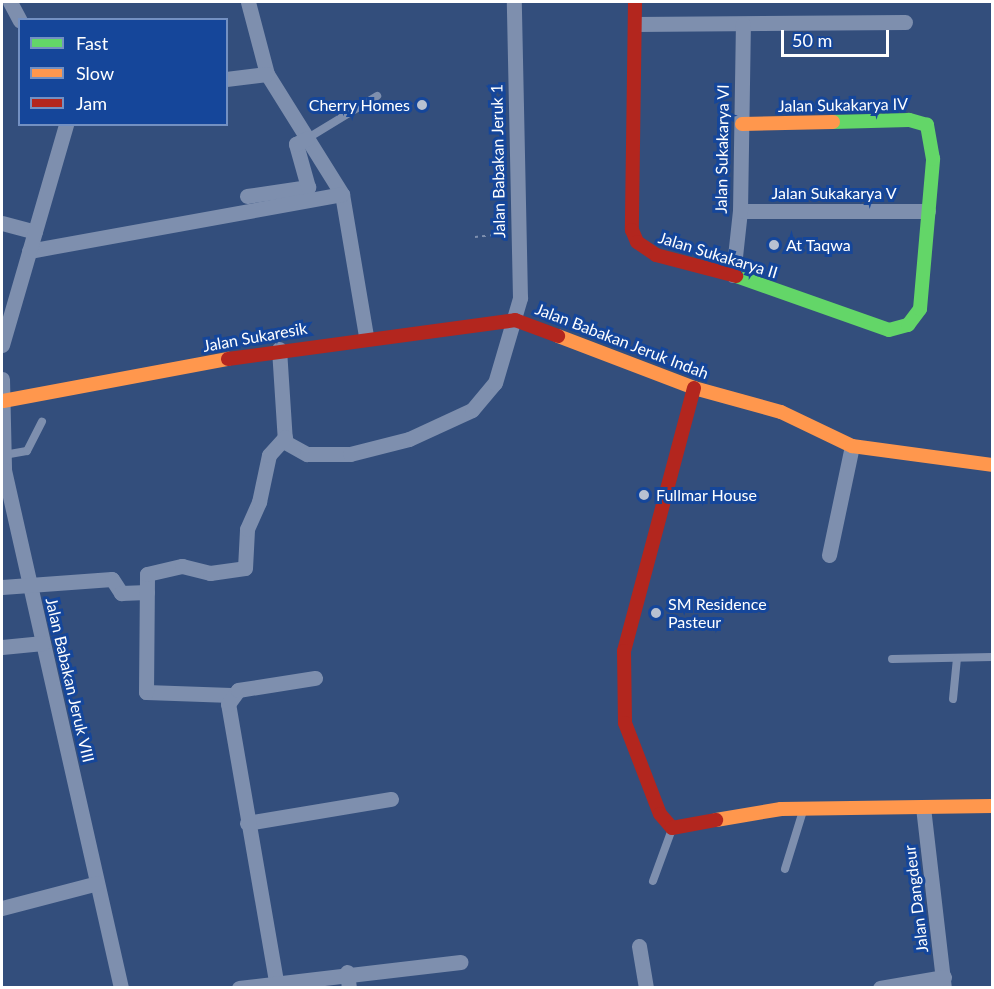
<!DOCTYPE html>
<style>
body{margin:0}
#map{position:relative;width:994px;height:989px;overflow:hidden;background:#334e7c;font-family:Lato,sans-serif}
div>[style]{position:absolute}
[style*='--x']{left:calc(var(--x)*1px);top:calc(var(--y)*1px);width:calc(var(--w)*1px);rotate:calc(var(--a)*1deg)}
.path>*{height:2px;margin-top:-1px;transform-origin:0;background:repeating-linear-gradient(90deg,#7e8fae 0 3px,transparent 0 7.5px)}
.lane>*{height:8px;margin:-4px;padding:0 4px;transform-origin:4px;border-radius:4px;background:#7e8fae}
.street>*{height:15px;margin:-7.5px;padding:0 7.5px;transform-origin:7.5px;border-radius:7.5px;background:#7e8fae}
.fast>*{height:14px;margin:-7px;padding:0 7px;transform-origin:7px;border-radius:7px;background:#63d668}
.slow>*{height:14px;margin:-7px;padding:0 7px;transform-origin:7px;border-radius:7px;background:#ff974d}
.jam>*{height:14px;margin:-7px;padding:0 7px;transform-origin:7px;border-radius:7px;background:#b3261e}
.dots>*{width:16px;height:16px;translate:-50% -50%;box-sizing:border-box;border:3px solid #15469a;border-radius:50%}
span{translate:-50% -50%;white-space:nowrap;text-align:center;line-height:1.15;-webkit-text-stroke:6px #15469a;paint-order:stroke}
.poi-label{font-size:16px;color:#fff}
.right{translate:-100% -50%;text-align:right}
.left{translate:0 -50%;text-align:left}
.street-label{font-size:16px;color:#fff}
.frame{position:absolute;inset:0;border:3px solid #fff;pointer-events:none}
.legend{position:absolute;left:18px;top:18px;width:210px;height:108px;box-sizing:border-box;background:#15469a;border:2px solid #7390c2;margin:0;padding:8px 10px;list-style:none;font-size:18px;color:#fff}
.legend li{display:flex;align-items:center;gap:12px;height:30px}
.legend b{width:30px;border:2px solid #7390c2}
.scale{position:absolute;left:781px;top:30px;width:108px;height:27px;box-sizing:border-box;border:3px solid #fff;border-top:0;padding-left:8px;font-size:18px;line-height:21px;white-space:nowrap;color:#fff;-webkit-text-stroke:4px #15469a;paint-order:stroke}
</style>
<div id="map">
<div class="path">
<i style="--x:475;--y:237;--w:28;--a:-6"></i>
</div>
<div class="lane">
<i style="--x:308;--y:138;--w:81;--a:-31.3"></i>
<i style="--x:4;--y:455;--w:23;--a:-10"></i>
<i style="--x:27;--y:451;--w:33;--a:-63"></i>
<i style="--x:892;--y:659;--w:100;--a:-1.1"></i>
<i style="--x:953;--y:699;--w:41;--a:-84.4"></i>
<i style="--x:785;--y:869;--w:61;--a:-72.8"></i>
<i style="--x:653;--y:881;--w:55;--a:-69.9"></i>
</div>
<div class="street">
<i style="--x:10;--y:2;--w:21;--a:62"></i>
<i style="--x:248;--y:2;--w:74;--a:75.2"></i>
<i style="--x:267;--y:74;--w:142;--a:58"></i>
<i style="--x:342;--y:194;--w:144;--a:80.4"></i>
<i style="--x:635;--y:24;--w:270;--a:-0.4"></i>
<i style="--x:226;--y:79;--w:41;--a:-7"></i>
<i style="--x:247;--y:196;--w:62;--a:-8.4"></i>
<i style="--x:308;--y:187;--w:45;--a:-105.6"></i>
<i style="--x:296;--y:144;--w:13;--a:-27"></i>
<i style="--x:740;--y:211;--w:188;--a:0"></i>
<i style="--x:2;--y:223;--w:34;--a:15"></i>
<i style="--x:29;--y:251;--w:318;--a:-10.3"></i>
<i style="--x:733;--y:275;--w:64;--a:-83.8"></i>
<i style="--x:740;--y:211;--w:187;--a:-89.1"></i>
<i style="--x:2;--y:345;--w:230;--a:-73.8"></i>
<i style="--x:279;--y:349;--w:93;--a:86.3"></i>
<i style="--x:285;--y:442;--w:25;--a:29"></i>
<i style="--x:307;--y:454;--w:43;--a:0"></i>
<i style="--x:350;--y:454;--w:61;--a:-14.3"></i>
<i style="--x:409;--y:439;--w:69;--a:-24.7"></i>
<i style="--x:472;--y:410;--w:35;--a:-50"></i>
<i style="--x:495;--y:383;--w:89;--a:-73.6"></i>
<i style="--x:520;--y:298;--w:296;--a:-91.2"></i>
<i style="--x:2;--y:379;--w:91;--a:88.7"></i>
<i style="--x:4;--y:470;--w:531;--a:77.27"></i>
<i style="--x:829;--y:555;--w:111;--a:-78.1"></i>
<i style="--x:2;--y:587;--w:110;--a:-4.2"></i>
<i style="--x:112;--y:579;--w:17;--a:57"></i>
<i style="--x:121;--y:593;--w:26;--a:-2"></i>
<i style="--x:2;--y:647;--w:41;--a:-5.6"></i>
<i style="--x:231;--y:695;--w:85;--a:-178"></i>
<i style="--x:146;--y:692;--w:118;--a:-89.5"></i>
<i style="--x:147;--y:574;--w:36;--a:-13"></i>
<i style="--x:182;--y:566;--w:29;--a:14"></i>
<i style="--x:210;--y:573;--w:35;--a:-8"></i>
<i style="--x:245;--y:568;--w:39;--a:-87"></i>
<i style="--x:247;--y:529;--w:30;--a:-66"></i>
<i style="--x:259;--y:502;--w:48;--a:-78"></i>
<i style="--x:269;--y:455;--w:24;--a:-48"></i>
<i style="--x:923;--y:807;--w:182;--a:83.4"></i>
<i style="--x:247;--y:823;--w:146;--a:-9.5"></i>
<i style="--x:2;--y:908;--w:98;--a:-14.7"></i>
<i style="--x:639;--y:946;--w:43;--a:80.5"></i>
<i style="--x:347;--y:972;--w:16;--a:83"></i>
<i style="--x:276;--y:981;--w:281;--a:-99.8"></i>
<i style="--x:228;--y:704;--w:17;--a:-54"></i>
<i style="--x:238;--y:690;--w:78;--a:-8.9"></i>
<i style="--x:239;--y:988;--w:223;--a:-6.7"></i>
<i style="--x:880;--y:988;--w:65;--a:-9.8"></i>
</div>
<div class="fast">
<i style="--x:736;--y:276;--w:162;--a:19.4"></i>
<i style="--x:889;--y:330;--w:20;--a:-15"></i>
<i style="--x:908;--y:325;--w:20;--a:-53"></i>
<i style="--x:920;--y:309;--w:151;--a:-85"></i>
<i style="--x:933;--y:159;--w:35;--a:-100"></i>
<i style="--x:927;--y:125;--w:19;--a:-164"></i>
<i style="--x:909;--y:120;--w:76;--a:178.5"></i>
</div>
<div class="slow">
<i style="--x:742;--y:124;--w:91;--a:-1.3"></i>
<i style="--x:558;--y:336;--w:146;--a:20.9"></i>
<i style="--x:694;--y:388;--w:90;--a:15.4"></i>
<i style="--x:781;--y:412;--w:79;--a:25.6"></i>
<i style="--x:852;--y:446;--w:141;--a:7.7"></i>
<i style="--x:3;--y:401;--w:229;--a:-10.6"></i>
<i style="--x:716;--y:820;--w:66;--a:-9.6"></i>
<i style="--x:781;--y:809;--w:211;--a:-0.8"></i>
</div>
<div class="jam">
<i style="--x:635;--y:2;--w:228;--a:90.8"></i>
<i style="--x:632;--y:230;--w:13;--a:67"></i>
<i style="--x:637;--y:242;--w:23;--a:34"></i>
<i style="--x:656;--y:255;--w:83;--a:14.7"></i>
<i style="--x:228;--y:359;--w:290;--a:-7.7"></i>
<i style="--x:515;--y:320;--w:46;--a:20.4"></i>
<i style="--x:694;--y:388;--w:272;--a:104.9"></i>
<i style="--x:624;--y:651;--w:72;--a:89.2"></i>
<i style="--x:625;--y:723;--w:97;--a:69"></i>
<i style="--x:660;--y:814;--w:18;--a:49"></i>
<i style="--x:672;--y:828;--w:45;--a:-10.3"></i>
</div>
<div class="dots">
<i style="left:422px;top:105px;background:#b8c1d1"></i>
<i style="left:774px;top:245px;background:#b8c1d1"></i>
<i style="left:644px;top:495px;background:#b8c1d1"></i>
<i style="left:656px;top:613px;background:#b8c1d1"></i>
</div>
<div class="poi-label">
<span class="right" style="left:410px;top:105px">Cherry Homes</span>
<span class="left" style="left:786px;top:245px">At Taqwa</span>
<span class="left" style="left:656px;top:495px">Fullmar House</span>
<span class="left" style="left:668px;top:613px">SM Residence<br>Pasteur</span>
</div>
<div class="street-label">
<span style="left:843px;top:105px;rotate:-1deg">Jalan Sukakarya IV</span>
<span style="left:722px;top:149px;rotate:-89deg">Jalan Sukakarya VI</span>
<span style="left:498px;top:161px;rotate:-91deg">Jalan Babakan Jeruk 1</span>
<span style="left:834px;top:193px">Jalan Sukakarya V</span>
<span style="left:718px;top:255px;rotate:17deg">Jalan Sukakarya II</span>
<span style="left:255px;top:337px;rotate:-10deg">Jalan Sukaresik</span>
<span style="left:622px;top:341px;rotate:21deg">Jalan Babakan Jeruk Indah</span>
<span style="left:70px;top:680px;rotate:77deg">Jalan Babakan Jeruk VIII</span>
<span style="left:916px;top:899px;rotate:-97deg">Jalan Dangdeur</span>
</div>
<div class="frame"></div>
<ul class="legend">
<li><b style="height:8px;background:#63d668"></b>Fast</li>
<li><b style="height:8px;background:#ff974d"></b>Slow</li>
<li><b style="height:8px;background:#b3261e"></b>Jam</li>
</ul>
<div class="scale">50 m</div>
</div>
